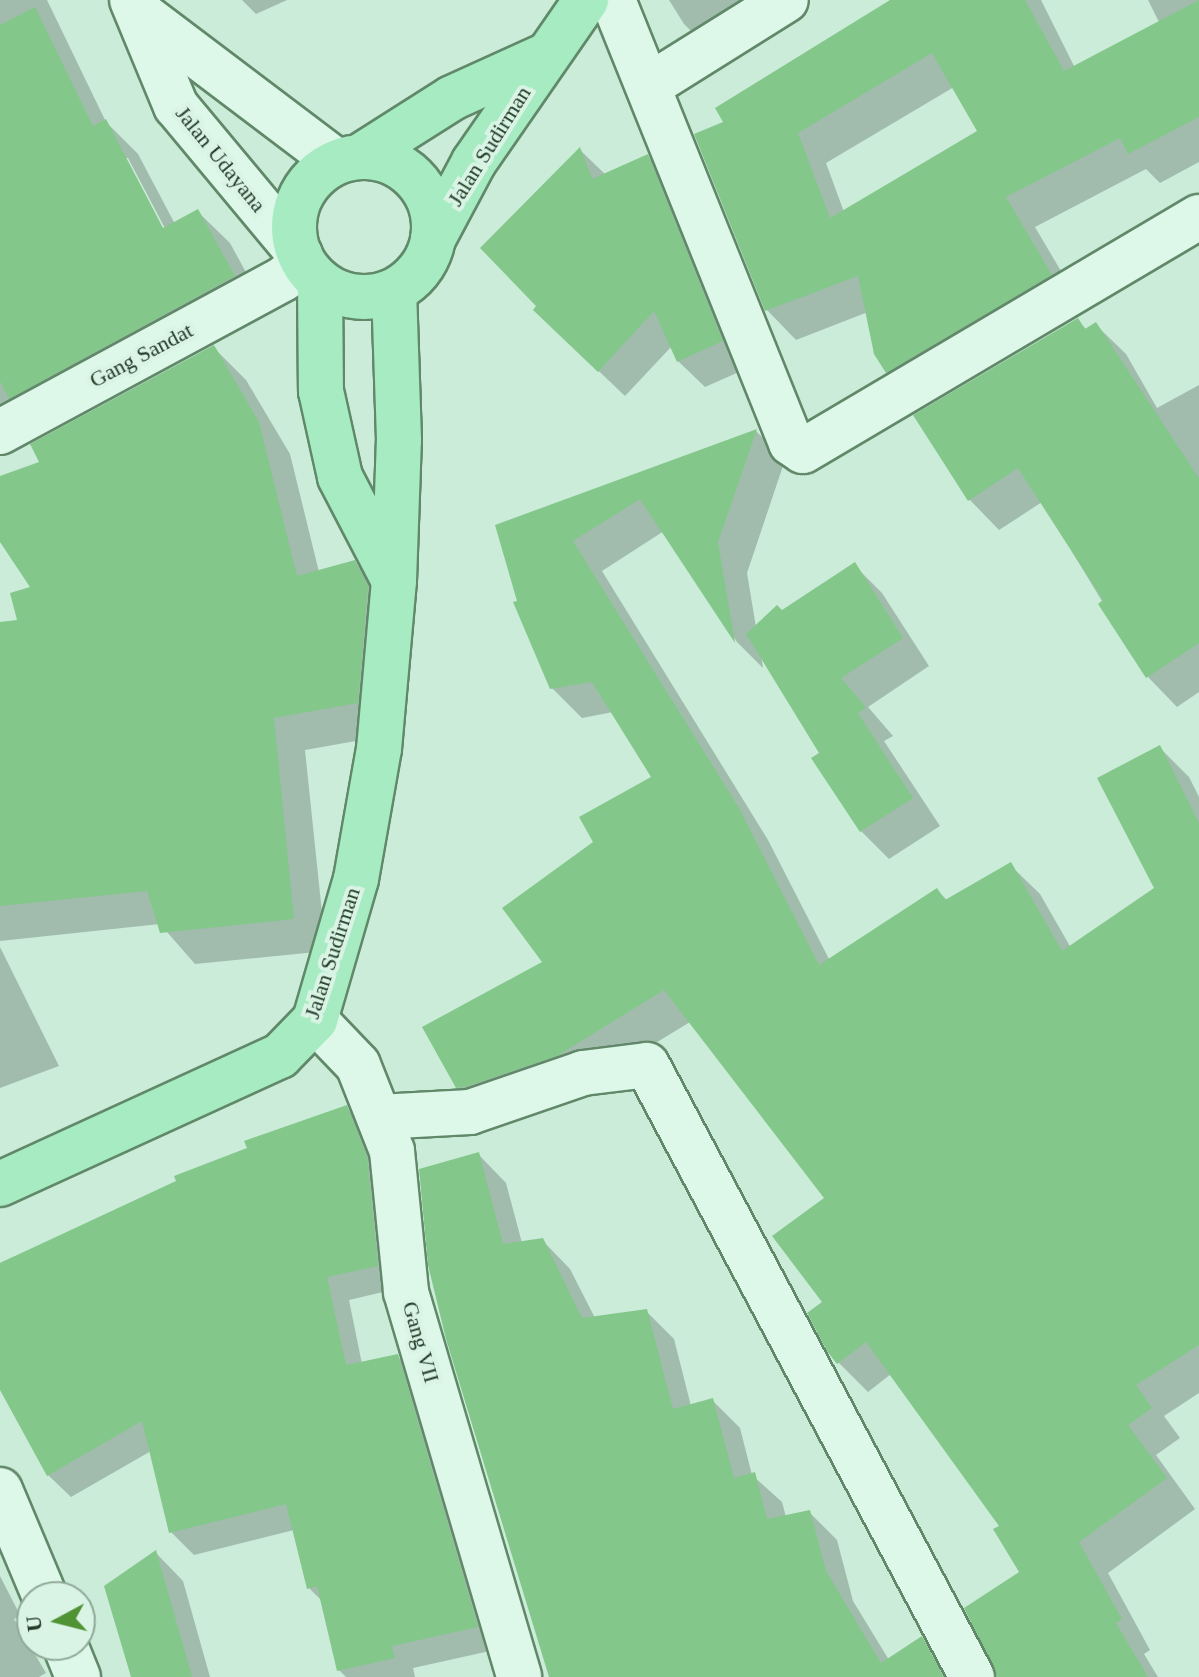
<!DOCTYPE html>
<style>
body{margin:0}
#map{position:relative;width:1199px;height:1677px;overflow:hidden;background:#caecd8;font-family:"Times New Roman",serif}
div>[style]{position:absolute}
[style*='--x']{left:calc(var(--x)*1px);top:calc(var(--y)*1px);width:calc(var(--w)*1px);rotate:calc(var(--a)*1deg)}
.shadow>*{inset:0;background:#0003}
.building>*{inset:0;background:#83c78b}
.roads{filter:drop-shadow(2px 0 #608869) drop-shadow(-2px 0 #608869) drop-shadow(0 2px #608869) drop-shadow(0 -2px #608869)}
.minor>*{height:44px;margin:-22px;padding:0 22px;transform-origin:22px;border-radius:22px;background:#ddf7e8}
.major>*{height:44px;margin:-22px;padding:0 22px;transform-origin:22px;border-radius:22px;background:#a6ebc1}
.major>.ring{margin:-22px;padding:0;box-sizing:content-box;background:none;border:44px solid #a6ebc1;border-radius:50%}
span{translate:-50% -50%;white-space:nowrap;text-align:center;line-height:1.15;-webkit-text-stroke:8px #d9f4e4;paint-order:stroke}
.street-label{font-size:22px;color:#223926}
.north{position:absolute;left:16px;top:1581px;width:80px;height:80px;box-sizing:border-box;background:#d9f4e4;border:2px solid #90a998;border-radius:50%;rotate:263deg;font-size:22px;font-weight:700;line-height:32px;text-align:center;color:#223926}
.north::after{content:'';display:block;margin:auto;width:28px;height:36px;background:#509334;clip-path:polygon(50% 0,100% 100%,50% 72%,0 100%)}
</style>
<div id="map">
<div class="shadow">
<i style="clip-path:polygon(evenodd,0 0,47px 0,106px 122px,138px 154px,175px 224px,197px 211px,230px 243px,266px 309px,0 418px,0 0,124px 158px,128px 158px,169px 236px,166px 238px,124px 158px)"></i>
<i style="clip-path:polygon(242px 0,287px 0,256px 14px)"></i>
<i style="clip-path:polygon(669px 0,801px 0,712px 52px,684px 24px)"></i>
<i style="clip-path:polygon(evenodd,894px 0,1041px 0,1075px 68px,1159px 22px,1148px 0,1199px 0,1199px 162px,1160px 183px,1146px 169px,1035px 227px,1081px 305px,918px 401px,888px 372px,868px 312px,796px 340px,767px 310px,726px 122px,894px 0,954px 87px,980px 132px,844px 212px,826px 163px,954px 87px)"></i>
<i style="clip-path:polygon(580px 150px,606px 175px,648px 157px,674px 183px,748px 368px,705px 387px,678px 361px,672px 346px,625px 396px,562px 336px)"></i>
<i style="clip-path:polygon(1077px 320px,1087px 330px,1096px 325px,1126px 354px,1157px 408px,1199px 385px,1199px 692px,1177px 707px,1148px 677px,1042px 502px,999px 530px,970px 500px,916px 416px)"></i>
<i style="clip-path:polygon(213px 347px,246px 380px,290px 454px,319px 572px,355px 563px,387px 595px,390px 735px,305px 750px,326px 951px,195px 964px,160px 924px,0 941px,0 645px,24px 638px,33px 589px,0 538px,0 478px,42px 463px)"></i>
<i style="clip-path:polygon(756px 431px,785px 460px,747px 573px,756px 627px,854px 565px,882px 593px,929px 666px,868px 707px,893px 736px,884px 741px,940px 826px,889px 859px,861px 831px,822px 753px,761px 654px,763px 668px,737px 642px,664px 531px,602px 571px,768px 840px,830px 961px,937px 890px,948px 901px,1010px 865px,1040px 894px,1071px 948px,1157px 888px,1160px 748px,1189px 777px,1199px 797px,1199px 1393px,1164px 1416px,1180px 1438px,1156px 1455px,1195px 1509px,1108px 1573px,1150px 1650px,1144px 1654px,1158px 1677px,999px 1677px,1022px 1572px,1002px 1526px,891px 1374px,868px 1392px,838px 1362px,824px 1302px,827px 1198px,690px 1022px,587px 1085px,488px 1117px,458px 1086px,545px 963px,595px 843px,654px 778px,613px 712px,582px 718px,552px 688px,498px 527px)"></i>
<i style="clip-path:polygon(0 947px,59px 1066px,0 1088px)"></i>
<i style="clip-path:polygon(346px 1108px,369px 1130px,400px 1288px,349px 1300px,362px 1364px,398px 1357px,420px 1379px,499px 1649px,413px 1668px,415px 1677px,346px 1677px,339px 1670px,323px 1602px,309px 1588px,294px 1530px,194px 1555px,171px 1532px,151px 1451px,71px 1497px,48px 1475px,0 1385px,0 1263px)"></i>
<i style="clip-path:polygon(479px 1155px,506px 1183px,522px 1243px,542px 1240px,570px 1269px,595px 1318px,646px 1311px,674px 1339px,691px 1406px,712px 1400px,740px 1428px,752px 1475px,782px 1502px,786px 1517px,809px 1512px,837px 1540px,853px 1601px,889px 1660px,920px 1677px,551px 1677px,430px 1265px)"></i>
<i style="clip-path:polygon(156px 1553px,183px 1581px,210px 1677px,133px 1677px)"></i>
<i style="clip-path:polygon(0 1576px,20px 1615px,14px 1619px,46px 1673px,39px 1677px,0 1677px)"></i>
</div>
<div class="building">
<i style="clip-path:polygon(evenodd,890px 0,1025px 0,1064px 71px,1199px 0,1199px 117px,1128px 154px,1120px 138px,1006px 197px,1052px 275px,886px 373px,874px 354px,858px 276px,765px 311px,694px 134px,723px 122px,715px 108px,890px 0,932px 53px,977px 131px,830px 218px,798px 133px,932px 53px)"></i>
<i style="clip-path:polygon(35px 7px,93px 126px,106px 119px,163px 228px,198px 209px,235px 276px,9px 399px,0 381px,0 25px)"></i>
<i style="clip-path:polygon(580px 147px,592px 179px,648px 154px,723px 341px,677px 362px,654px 311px,598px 372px,533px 310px,536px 306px,480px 248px)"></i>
<i style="clip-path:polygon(1078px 318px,1085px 329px,1096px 322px,1199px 478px,1199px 643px,1146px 678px,1098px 604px,1103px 600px,1018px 468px,968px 501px,913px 415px)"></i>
<i style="clip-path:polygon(214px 345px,259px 422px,297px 576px,355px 560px,368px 586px,358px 703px,274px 718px,294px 919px,160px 933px,147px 891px,0 906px,0 622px,17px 620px,10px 593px,30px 587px,0 542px,0 476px,39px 462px,30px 444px)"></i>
<i style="clip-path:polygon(757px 429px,718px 542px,735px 643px,640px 499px,573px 541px,739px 808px,819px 965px,937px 888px,945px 900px,1011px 862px,1062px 951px,1154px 888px,1097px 778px,1160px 745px,1199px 823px,1199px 1345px,1136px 1385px,1152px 1408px,1128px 1425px,1167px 1478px,1079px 1542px,1122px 1619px,1116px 1623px,1148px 1677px,997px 1677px,964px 1608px,1019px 1572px,993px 1529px,999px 1526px,866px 1342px,837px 1364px,827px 1351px,807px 1313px,822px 1302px,772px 1236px,824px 1198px,664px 990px,557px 1056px,465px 1087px,456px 1088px,422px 1027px,542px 962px,502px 908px,593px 842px,579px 817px,651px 777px,592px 682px,550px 689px,513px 602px,517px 601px,495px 525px)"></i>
<i style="clip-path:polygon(855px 562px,903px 638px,841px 678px,866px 707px,858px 713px,913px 798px,860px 832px,811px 758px,819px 753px,746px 634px,777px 605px,782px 610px)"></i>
<i style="clip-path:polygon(347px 1105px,367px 1157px,378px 1266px,327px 1277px,346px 1365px,398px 1354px,478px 1627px,392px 1646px,395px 1658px,337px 1671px,317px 1586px,307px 1589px,286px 1504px,169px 1533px,142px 1421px,47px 1476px,0 1390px,0 1263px,176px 1181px,174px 1176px,247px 1148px,244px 1141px)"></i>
<i style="clip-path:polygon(479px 1152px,503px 1244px,543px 1238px,582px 1318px,647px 1309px,673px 1409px,713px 1398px,734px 1478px,755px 1472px,767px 1519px,810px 1510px,826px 1571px,881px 1663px,922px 1636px,944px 1677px,549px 1677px,446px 1339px,428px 1265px,419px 1169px)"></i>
<i style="clip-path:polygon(156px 1550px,192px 1677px,131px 1677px,104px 1586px)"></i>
</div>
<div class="roads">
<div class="minor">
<i style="--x:132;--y:0;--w:115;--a:67.5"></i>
<i style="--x:176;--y:106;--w:194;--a:50.2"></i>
<i style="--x:613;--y:0;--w:477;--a:68.1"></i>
<i style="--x:791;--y:443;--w:14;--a:34"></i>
<i style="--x:803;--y:451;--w:460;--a:-30.6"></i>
<i style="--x:139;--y:12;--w:248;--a:37.1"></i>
<i style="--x:650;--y:85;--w:160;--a:-32"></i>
<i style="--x:0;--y:432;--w:322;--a:-28.4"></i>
<i style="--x:283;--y:279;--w:26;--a:-40"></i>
<i style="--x:315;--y:1020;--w:62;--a:46.3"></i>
<i style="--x:358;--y:1065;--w:92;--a:68.4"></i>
<i style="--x:392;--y:1151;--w:142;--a:84.3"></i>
<i style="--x:406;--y:1292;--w:401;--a:73.6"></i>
<i style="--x:379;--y:1117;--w:91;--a:-3.1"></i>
<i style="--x:470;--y:1112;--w:120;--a:-19"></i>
<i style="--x:583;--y:1073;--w:64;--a:-7.1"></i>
<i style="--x:647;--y:1065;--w:693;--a:62.03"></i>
<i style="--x:0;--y:1490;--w:116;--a:67.2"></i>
<i style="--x:65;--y:1645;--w:35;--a:68"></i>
</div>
<div class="major">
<i style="--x:359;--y:157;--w:110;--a:-32.4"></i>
<i style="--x:452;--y:98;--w:104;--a:-24.4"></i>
<i class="ring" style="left:294px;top:157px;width:96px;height:96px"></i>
<i style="--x:433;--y:239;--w:87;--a:-62"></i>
<i style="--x:474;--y:162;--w:197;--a:-55.3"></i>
<i style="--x:320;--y:282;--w:109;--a:89.5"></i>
<i style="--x:321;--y:391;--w:88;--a:77.5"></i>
<i style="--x:340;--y:477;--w:115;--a:62.5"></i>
<i style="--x:0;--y:1184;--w:308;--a:-24.6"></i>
<i style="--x:280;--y:1056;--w:50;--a:-45.8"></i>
<i style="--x:315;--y:1020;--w:147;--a:-73.8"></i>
<i style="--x:356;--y:879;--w:132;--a:-80"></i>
<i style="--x:379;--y:749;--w:169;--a:-84.9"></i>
<i style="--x:394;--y:581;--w:141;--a:-88"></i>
<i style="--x:399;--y:440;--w:149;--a:-91.9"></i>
</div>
</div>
<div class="street-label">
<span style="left:489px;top:146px;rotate:-58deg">Jalan Sudirman</span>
<span style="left:221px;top:159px;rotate:51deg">Jalan Udayana</span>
<span style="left:141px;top:355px;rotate:-28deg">Gang Sandat</span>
<span style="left:332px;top:953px;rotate:-72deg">Jalan Sudirman</span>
<span style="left:421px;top:1342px;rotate:74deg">Gang VII</span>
</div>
<div class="north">U</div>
</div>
